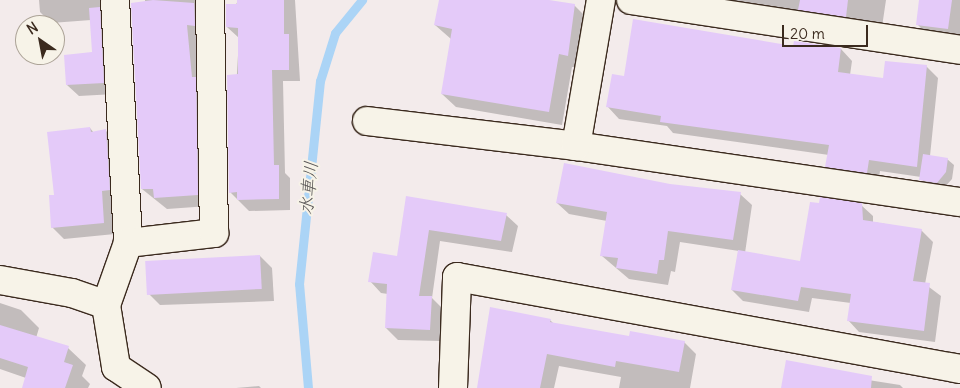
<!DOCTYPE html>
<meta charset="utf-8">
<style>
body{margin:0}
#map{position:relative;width:960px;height:388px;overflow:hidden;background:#f3ebeb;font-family:Delius,"Klee One",sans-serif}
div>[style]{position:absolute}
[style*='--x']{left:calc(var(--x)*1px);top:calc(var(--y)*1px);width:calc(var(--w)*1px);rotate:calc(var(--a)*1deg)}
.shadow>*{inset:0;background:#0003}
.stream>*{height:9px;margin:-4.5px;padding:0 4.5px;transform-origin:4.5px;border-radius:4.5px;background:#abd4f6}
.building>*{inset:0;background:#e4caf9;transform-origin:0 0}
.roads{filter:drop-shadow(1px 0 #3b2a1e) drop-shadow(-1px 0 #3b2a1e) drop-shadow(0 1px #3b2a1e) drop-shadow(0 -1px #3b2a1e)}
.minor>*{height:28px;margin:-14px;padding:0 14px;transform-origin:14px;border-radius:14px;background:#f7f3e8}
span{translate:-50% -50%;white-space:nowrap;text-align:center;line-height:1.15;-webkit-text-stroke:4px #f7f3e8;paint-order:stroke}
.water-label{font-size:18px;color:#575454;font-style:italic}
.north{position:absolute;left:15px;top:15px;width:50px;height:50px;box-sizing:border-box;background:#f7f3e8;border:1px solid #aca397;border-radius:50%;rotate:327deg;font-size:14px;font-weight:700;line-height:20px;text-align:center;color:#3b2a1e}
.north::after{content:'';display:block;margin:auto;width:18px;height:22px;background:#3b2a1e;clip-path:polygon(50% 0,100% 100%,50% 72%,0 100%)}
.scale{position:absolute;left:782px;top:25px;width:86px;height:22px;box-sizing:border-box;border:2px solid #3b2a1e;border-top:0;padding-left:6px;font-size:15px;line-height:18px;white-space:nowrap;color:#3b2a1e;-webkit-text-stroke:4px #f7f3e8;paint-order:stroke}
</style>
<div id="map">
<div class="shadow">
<i style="clip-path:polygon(39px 0,100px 0,101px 9px,111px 20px,115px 94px,79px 96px,67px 85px,94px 53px,91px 20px,51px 23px,40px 12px)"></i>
<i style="clip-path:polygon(145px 0,201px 0,209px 206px,167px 209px,142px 189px)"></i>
<i style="clip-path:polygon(238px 0,295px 0,300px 81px,283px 81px,285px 173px,290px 178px,290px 210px,249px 211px,230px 192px,239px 38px,227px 27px)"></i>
<i style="clip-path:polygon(440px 0,545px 0,574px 5px,588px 19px,581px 68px,572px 67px,562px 125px,456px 107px,442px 94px,451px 39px,435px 25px)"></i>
<i style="clip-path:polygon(728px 0,886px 0,882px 27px,812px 21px,802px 12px,731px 3px)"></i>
<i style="clip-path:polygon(920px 0,960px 0,960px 40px,929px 36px,917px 24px)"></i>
<i style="clip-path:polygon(795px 48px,841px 49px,852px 61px,850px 75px,884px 79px,926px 66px,938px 78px,930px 156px,947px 159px,954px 165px,952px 179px,943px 189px,926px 186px,921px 177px,880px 171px,878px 184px,838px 178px,827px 166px,829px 155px,673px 133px,667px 126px,619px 119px,608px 107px,625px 77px)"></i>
<i style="clip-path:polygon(90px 128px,94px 133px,106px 131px,117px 142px,115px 234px,64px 239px,52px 227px,56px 196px)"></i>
<i style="clip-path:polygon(670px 185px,740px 194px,752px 205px,745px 253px,801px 262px,861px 205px,873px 216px,873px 222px,921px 230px,933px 242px,925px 284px,941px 296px,935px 342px,859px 332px,848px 320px,851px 303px,812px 298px,809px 312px,743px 301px,732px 290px,739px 251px,680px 242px,675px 272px,671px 271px,668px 285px,629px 279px,602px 256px,607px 221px,569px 214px,557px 203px)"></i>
<i style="clip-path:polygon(407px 197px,506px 215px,518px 226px,512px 252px,440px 241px,432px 298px,443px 309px,441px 341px,398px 340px,386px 328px,388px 294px,381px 293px,370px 281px,398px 257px)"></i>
<i style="clip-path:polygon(260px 256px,272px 268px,274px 301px,160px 305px,148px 293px)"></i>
<i style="clip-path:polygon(0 303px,21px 310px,39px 328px,36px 338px,68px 348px,86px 365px,82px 376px,90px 384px,88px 388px,23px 388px,26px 378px,0 369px)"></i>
<i style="clip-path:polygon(550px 320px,554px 324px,630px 337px,684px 342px,696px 354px,690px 388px,619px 388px,621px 377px,559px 366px,554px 388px,479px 388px)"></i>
<i style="clip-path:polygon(849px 377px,900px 385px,903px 388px,782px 388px)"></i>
<i style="clip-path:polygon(259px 386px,261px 388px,236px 388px)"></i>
</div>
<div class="stream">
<i style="--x:308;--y:388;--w:104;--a:-94.9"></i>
<i style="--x:299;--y:284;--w:204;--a:-84.1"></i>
<i style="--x:320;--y:81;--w:50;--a:-72.6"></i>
<i style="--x:335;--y:33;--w:43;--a:-50.7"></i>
</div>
<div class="building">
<i style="clip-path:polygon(153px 0,194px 3px,195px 26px,187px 25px,192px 77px,196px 77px,198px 195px,154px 198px,153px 189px,141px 189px,131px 3px)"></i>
<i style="clip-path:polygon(237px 0,284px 0,284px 34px,289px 34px,289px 70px,272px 70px,274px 165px,279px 165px,279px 199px,237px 200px,237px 192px,229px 193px,227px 75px,238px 74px,238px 28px,226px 27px,226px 4px,237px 4px)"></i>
<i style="clip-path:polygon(439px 0,549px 0,575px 4px,568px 56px,559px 54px,549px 112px,441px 94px,452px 29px,434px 25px)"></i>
<i style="clip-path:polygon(800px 0,848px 0,846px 17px,798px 10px)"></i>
<i style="clip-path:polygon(919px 0,952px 0,948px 29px,916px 25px)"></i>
<i style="clip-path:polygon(100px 7px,104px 83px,66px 85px,64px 55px,92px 52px,89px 8px)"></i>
<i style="clip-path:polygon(633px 19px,793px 46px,794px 41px,841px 48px,838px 72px,883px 78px,885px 61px,927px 65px,917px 167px,869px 160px,867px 173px,825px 167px,829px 145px,660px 122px,661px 116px,606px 107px,612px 74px,624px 76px)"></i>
<i style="clip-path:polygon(90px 127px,91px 132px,106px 129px,110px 190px,102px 191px,104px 223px,51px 228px,49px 195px,54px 195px,47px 132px)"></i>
<i style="clip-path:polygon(923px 154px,948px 158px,946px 172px,937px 183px,919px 180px)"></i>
<i style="clip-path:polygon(564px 163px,670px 184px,741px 192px,733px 240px,668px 231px,664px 260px,659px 260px,657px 274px,616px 268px,618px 258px,600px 256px,607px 212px,556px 203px)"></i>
<i style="clip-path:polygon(406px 196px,507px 213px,501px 241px,429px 230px,419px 296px,432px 296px,430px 330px,385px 328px,387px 284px,368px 282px,373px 252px,397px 256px)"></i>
<i style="clip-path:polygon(820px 197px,862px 203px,863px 220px,922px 229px,913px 281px,930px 283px,924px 331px,847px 321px,851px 294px,801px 287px,798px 301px,731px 290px,738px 250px,800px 261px,810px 202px,819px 203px)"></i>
<i style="left:260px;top:255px;width:34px;height:115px;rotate:87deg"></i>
<i style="clip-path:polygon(490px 307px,551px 319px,550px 322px,629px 336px,630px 331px,685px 341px,679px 372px,616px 361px,615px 367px,547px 354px,540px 388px,477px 388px)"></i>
<i style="clip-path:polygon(0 325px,69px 346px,64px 362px,73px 365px,65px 388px,22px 388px,28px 367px,0 358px)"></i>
<i style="clip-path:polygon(786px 360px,872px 376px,871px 388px,781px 388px)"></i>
</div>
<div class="roads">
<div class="minor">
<i style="--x:115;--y:0;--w:243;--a:86.9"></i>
<i style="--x:128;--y:243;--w:87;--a:-6.6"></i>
<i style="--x:214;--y:233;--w:233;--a:-91"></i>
<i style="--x:631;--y:0;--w:333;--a:8.6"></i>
<i style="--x:367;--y:121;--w:210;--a:6.8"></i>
<i style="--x:576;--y:146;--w:388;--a:8.3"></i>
<i style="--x:576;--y:146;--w:148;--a:-80.3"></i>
<i style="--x:0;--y:280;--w:73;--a:10.2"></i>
<i style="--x:72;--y:293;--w:36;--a:19"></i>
<i style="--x:106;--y:305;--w:63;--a:80.8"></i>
<i style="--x:116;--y:367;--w:37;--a:34"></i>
<i style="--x:106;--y:305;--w:66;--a:-70.5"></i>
<i style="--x:453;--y:388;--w:111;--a:-87.9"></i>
<i style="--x:457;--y:277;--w:511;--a:10.36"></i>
</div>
</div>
<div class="water-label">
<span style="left:309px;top:188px;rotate:-84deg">水車川</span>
</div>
<div class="north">N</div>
<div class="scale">20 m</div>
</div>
